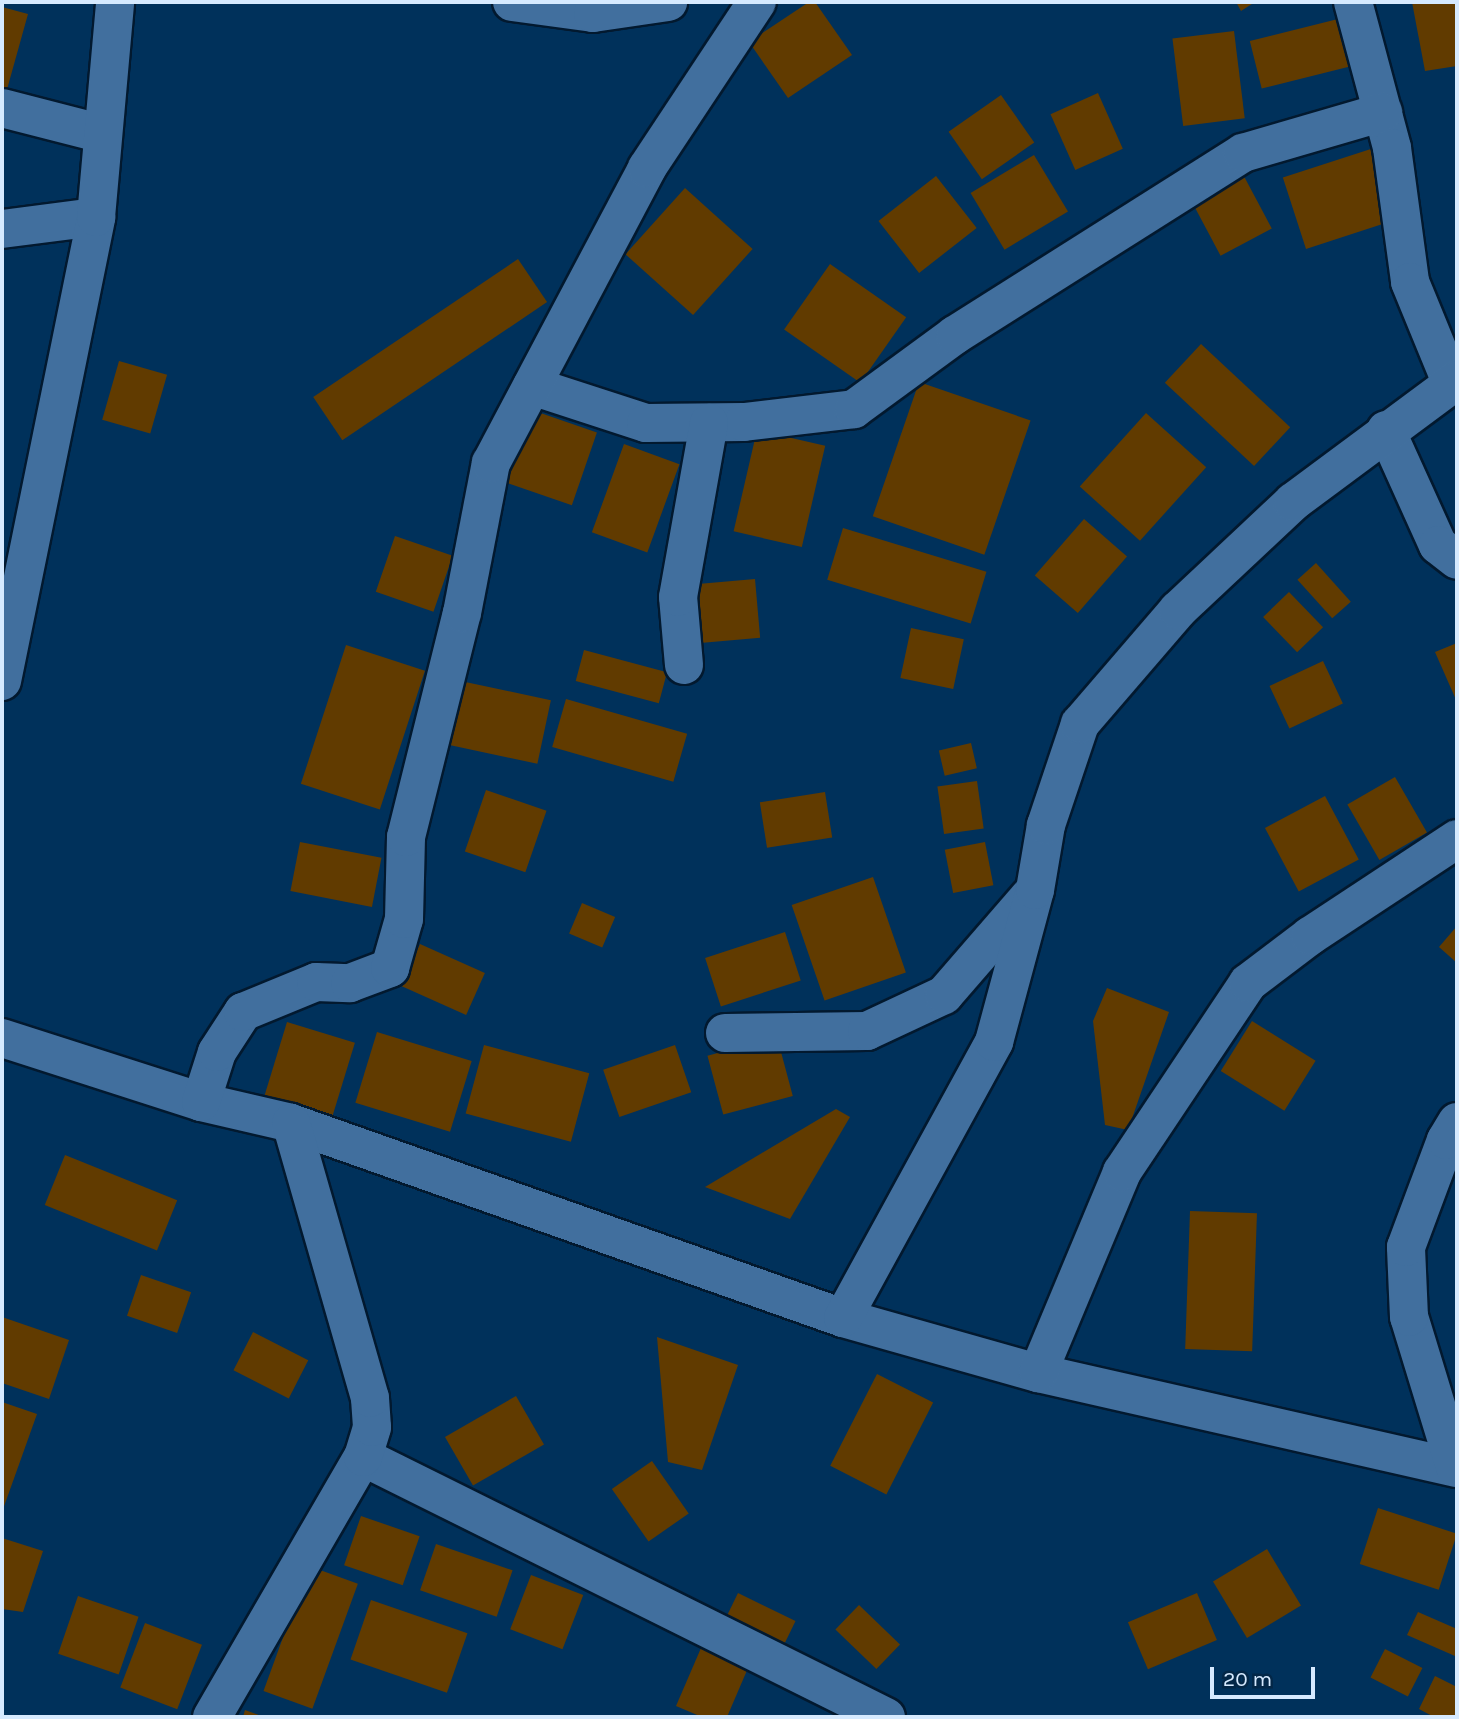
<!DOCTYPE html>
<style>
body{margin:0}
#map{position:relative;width:1459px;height:1719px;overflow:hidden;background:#00315b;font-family:Karla,sans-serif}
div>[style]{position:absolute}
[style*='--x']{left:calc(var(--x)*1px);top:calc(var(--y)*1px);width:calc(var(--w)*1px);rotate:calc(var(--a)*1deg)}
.building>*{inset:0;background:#613b00;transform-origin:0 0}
.roads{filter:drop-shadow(2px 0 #02192f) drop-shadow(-2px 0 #02192f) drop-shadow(0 2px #02192f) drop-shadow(0 -2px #02192f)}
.street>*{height:38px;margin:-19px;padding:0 19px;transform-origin:19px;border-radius:19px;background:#416f9e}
.secondary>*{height:38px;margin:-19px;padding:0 19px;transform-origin:19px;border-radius:19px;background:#416f9e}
span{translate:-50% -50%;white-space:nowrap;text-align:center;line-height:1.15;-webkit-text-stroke:7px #032747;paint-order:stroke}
.frame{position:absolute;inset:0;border:4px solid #d6eaff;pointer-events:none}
.scale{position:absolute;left:1210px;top:1667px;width:105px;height:32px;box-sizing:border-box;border:4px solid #d6eaff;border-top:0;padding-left:9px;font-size:21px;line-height:24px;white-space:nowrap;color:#d6eaff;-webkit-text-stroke:5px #032747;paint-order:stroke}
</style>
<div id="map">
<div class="building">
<i style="clip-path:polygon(809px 2px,815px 2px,852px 55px,788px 98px,749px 42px)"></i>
<i style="clip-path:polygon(1236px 2px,1255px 2px,1241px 11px)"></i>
<i style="clip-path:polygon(1412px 2px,1457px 2px,1457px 66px,1425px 71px)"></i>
<i style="clip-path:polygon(2px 7px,28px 14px,6px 93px,2px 91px)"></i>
<i style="left:1342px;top:18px;width:49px;height:95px;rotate:76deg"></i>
<i style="left:1234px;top:31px;width:88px;height:62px;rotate:83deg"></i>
<i style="left:1098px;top:93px;width:61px;height:52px;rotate:66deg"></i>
<i style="left:1001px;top:95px;width:58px;height:64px;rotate:55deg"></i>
<i style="left:1377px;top:147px;width:75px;height:99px;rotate:72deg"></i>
<i style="left:1034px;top:155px;width:66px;height:74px;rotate:59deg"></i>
<i style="left:1238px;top:165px;width:72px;height:58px;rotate:62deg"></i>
<i style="left:936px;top:176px;width:66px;height:73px;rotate:52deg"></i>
<i style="left:685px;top:188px;width:91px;height:89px;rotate:42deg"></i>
<i style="left:518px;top:259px;width:52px;height:247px;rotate:56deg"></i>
<i style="left:830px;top:264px;width:93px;height:80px;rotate:35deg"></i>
<i style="left:1201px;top:344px;width:122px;height:53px;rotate:43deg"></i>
<i style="left:119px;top:361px;width:50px;height:61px;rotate:16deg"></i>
<i style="left:919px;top:382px;width:118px;height:142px;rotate:19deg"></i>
<i style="left:526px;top:408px;width:75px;height:77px;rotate:19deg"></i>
<i style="left:1146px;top:413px;width:81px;height:99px;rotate:42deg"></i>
<i style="left:757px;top:430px;width:70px;height:104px;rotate:13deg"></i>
<i style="left:624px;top:444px;width:59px;height:94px;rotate:20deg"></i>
<i style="left:1084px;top:519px;width:57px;height:75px;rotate:41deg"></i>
<i style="left:843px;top:528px;width:150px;height:54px;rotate:17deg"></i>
<i style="left:395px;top:536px;width:61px;height:59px;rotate:19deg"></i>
<i style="left:1316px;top:563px;width:52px;height:25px;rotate:48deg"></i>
<i style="left:755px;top:579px;width:59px;height:63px;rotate:85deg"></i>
<i style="left:1289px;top:592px;width:49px;height:36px;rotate:46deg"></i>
<i style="left:911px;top:628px;width:54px;height:51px;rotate:12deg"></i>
<i style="clip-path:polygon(1457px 643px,1457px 702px,1435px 652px)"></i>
<i style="left:346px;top:645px;width:83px;height:146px;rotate:18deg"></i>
<i style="left:584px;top:650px;width:86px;height:32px;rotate:15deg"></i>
<i style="left:1323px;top:661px;width:47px;height:59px;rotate:65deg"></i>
<i style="left:456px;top:680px;width:97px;height:65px;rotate:12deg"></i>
<i style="left:566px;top:699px;width:126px;height:50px;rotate:16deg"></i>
<i style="left:971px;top:743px;width:26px;height:33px;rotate:77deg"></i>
<i style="left:1395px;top:777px;width:64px;height:55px;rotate:60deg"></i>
<i style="left:977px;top:781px;width:48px;height:40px;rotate:82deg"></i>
<i style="left:486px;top:790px;width:64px;height:65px;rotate:19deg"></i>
<i style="left:825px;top:792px;width:46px;height:66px;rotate:81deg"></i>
<i style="left:1325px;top:796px;width:72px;height:68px;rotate:62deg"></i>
<i style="left:300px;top:842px;width:83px;height:50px;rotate:11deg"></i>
<i style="left:985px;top:842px;width:44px;height:41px;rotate:79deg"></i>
<i style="left:873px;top:877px;width:101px;height:86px;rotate:71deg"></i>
<i style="left:582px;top:903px;width:36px;height:33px;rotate:23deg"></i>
<i style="clip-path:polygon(1457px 926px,1457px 963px,1439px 947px)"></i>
<i style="left:785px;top:932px;width:51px;height:84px;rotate:72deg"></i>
<i style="left:420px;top:944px;width:71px;height:46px;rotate:24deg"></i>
<i style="clip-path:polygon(1107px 988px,1169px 1012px,1128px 1130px,1105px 1125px,1093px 1021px)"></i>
<i style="left:1252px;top:1021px;width:75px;height:59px;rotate:32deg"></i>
<i style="left:287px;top:1022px;width:71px;height:80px;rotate:17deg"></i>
<i style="left:377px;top:1032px;width:99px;height:74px;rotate:17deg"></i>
<i style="left:777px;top:1037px;width:61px;height:72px;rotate:75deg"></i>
<i style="left:484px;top:1045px;width:109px;height:71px;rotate:15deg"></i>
<i style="left:675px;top:1045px;width:50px;height:76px;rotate:71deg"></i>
<i style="clip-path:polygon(836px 1109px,850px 1117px,790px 1219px,705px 1187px)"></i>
<i style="left:65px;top:1155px;width:121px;height:54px;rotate:22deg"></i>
<i style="left:1190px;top:1211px;width:67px;height:138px;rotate:2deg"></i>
<i style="left:141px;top:1275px;width:53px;height:43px;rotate:19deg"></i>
<i style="clip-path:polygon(2px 1317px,69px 1340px,49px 1399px,2px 1383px)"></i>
<i style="left:253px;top:1332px;width:62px;height:43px;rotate:27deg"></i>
<i style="clip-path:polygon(657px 1337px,738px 1365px,702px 1470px,668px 1462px)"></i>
<i style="left:877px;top:1374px;width:63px;height:103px;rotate:27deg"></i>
<i style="left:516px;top:1396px;width:56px;height:82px;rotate:60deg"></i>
<i style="clip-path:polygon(2px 1402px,37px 1414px,2px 1512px)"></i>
<i style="left:652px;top:1461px;width:64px;height:49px;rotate:55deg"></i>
<i style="left:1378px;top:1508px;width:83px;height:59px;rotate:18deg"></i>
<i style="left:361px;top:1516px;width:62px;height:52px;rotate:19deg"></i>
<i style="clip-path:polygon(2px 1538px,43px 1551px,23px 1612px,2px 1609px)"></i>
<i style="left:436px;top:1544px;width:81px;height:49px;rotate:19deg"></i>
<i style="left:1267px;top:1549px;width:66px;height:63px;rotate:59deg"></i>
<i style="left:309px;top:1566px;width:52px;height:133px;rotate:20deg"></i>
<i style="left:531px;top:1575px;width:56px;height:58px;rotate:21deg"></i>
<i style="left:738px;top:1593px;width:64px;height:38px;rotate:26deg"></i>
<i style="left:1197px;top:1593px;width:51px;height:75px;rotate:67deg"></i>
<i style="left:78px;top:1596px;width:64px;height:61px;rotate:19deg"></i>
<i style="left:371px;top:1600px;width:102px;height:63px;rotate:19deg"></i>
<i style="left:859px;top:1605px;width:57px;height:34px;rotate:44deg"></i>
<i style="clip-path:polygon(1418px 1612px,1457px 1629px,1455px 1656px,1407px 1635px)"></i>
<i style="left:145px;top:1623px;width:61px;height:69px;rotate:21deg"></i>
<i style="clip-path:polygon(701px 1648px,748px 1668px,727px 1717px,702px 1717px,676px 1706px)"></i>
<i style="left:1385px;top:1649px;width:42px;height:32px;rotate:27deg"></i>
<i style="clip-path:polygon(1435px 1676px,1457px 1687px,1457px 1717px,1434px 1717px,1419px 1709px)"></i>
<i style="clip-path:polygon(245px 1710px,264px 1717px,243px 1717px)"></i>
</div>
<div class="roads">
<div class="street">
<i style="--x:1353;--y:2;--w:151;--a:75"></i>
<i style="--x:1392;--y:148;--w:135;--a:82.3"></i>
<i style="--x:1410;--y:282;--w:108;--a:67.7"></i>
<i style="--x:2;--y:108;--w:104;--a:14.4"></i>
<i style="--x:2;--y:229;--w:95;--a:-7.3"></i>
<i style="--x:532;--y:386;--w:120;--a:18"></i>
<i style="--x:646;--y:423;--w:98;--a:-0.6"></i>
<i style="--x:744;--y:422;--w:111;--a:-6.7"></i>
<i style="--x:854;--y:409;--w:125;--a:-36.2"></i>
<i style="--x:955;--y:335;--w:341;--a:-32.3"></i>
<i style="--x:1243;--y:153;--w:146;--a:-16.3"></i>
<i style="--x:1386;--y:430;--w:126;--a:65.7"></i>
<i style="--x:1438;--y:545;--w:24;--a:38"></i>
<i style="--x:684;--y:665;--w:68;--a:-95"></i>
<i style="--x:678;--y:597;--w:177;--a:-79.9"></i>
<i style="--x:2;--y:681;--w:473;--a:-78.5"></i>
<i style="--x:96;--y:217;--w:216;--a:-84.9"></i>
<i style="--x:725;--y:1033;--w:142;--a:-0.8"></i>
<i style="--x:867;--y:1031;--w:85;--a:-25.1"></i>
<i style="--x:944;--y:995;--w:130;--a:-49.1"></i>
<i style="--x:2;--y:1038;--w:209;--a:17.8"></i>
<i style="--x:201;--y:1102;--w:92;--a:13.1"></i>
<i style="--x:291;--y:1123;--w:585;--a:19.46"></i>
<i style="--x:843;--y:1318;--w:203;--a:15.8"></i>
<i style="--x:1038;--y:1373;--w:430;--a:12.8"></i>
<i style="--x:201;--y:1102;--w:52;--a:-72.3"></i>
<i style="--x:217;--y:1052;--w:48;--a:-57"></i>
<i style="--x:243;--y:1012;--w:79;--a:-22.3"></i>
<i style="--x:316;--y:982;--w:34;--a:2"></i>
<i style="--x:350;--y:983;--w:43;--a:-20.6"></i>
<i style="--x:390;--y:968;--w:51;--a:-74.1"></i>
<i style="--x:404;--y:919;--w:82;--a:-88.6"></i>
<i style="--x:406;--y:837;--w:231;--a:-76"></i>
<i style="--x:462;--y:613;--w:153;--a:-79.1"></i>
<i style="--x:491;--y:463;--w:334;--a:-62.1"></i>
<i style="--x:647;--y:168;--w:199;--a:-56.5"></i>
<i style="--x:843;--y:1318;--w:315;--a:-61.3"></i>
<i style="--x:994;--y:1042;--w:157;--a:-74.9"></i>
<i style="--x:1035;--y:890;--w:66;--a:-80.4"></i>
<i style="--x:1046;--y:825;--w:107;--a:-71.4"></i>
<i style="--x:1080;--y:724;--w:150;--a:-49.3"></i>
<i style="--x:1178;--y:610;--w:158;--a:-43.2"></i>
<i style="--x:1293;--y:502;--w:204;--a:-36.6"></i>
<i style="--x:1038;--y:1373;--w:218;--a:-67.3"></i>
<i style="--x:1122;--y:1172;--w:227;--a:-56.3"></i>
<i style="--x:1248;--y:983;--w:78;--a:-37.2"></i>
<i style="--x:1310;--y:936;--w:176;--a:-33.4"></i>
<i style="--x:363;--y:1457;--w:584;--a:26.43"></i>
<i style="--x:1455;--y:1467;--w:157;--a:-107"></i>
<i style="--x:1409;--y:1317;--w:70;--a:-92.5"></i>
<i style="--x:1406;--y:1247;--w:114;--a:-69.5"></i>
<i style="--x:1446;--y:1140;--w:21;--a:-59"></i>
<i style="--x:212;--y:1717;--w:301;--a:-59.9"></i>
<i style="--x:363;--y:1457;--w:31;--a:-73"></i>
<i style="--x:372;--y:1427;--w:29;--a:-94"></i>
<i style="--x:370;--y:1398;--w:286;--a:-106"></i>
</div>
<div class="secondary">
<i style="--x:512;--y:2;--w:82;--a:7.7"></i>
<i style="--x:593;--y:13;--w:76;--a:-8.3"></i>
</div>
</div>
<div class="frame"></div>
<div class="scale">20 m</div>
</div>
